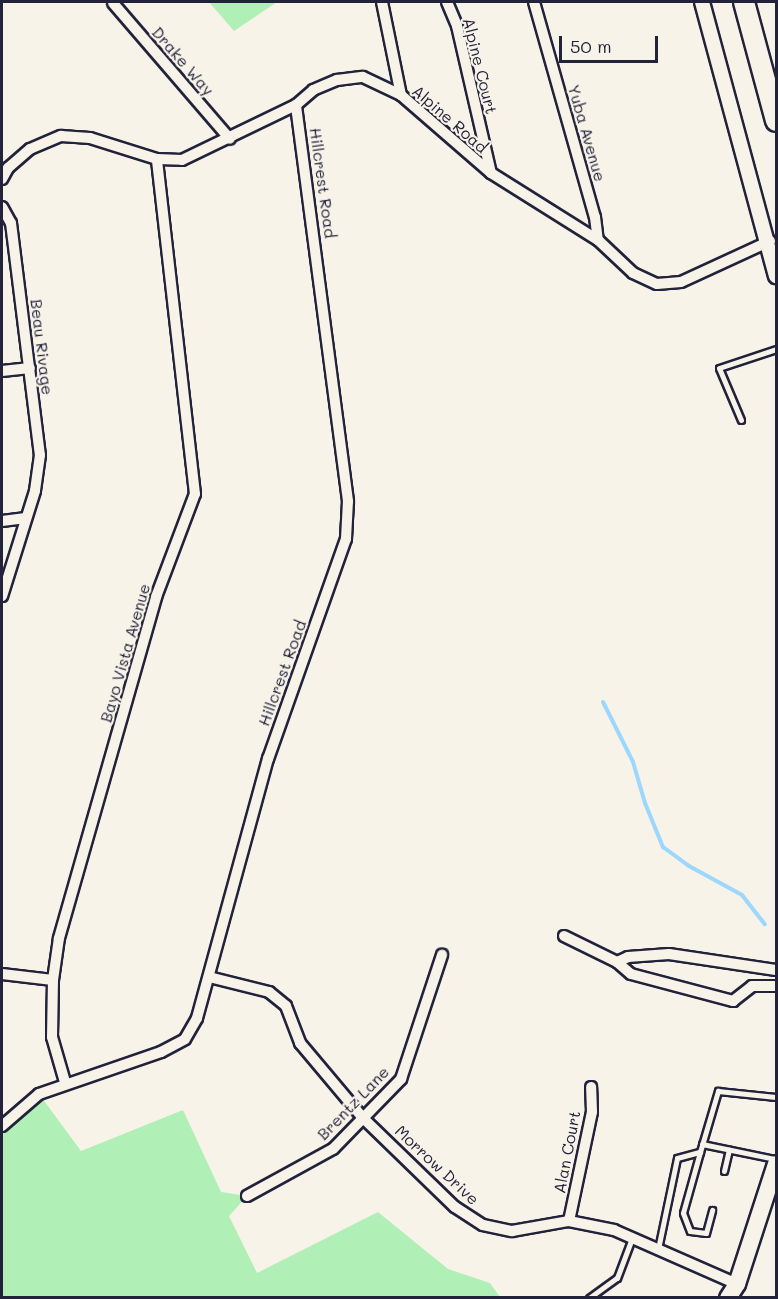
<!DOCTYPE html>
<style>
body{margin:0}
#map{position:relative;width:778px;height:1299px;overflow:hidden;background:#f7f3e8;font-family:Mali,sans-serif}
div>[style]{position:absolute}
[style*='--x']{left:calc(var(--x)*1px);top:calc(var(--y)*1px);width:calc(var(--w)*1px);rotate:calc(var(--a)*1deg)}
.green>*{inset:0;background:#b0efb5}
.stream>*{height:4px;margin:-2px;padding:0 2px;transform-origin:2px;border-radius:2px;background:#9cd7fd}
.roads{filter:drop-shadow(2px 0 #22223b) drop-shadow(-2px 0 #22223b) drop-shadow(0 2px #22223b) drop-shadow(0 -2px #22223b)}
.service>*{height:5px;margin:-2.5px;padding:0 2.5px;transform-origin:2.5px;border-radius:2.5px;background:#f7f3e8}
.minor>*{height:10px;margin:-5px;padding:0 5px;transform-origin:5px;border-radius:5px;background:#f7f3e8}
.tertiary>*{height:14px;margin:-7px;padding:0 7px;transform-origin:7px;border-radius:7px;background:#f7f3e8}
.primary>*{height:16px;margin:-8px;padding:0 8px;transform-origin:8px;border-radius:8px;background:#f7f3e8}
.motorway>*{height:20px;margin:-10px;padding:0 10px;transform-origin:10px;border-radius:10px;background:#f7f3e8}
span{translate:-50% -50%;white-space:nowrap;text-align:center;line-height:1.15;-webkit-text-stroke:4.5px #f7f3e8;paint-order:stroke}
.street-label{font-size:16px;color:#22223b}
.frame{position:absolute;inset:0;border:3px solid #22223b;pointer-events:none}
.scale{position:absolute;left:559px;top:36px;width:99px;height:27px;box-sizing:border-box;border:3px solid #22223b;border-top:0;padding-left:8px;font-size:18px;line-height:21px;white-space:nowrap;color:#22223b;-webkit-text-stroke:4px #f7f3e8;paint-order:stroke}
</style>
<div id="map">
<div class="green">
<i style="clip-path:polygon(209px 2px,277px 2px,234px 31px)"></i>
<i style="clip-path:polygon(39px 1094px,81px 1151px,183px 1110px,221px 1192px,247px 1196px,229px 1216px,257px 1273px,378px 1212px,448px 1269px,490px 1283px,500px 1297px,2px 1298px,2px 1126px)"></i>
</div>
<div class="stream">
<i style="--x:603;--y:702;--w:67;--a:63.4"></i>
<i style="--x:633;--y:762;--w:43;--a:73.7"></i>
<i style="--x:645;--y:803;--w:48;--a:67.8"></i>
<i style="--x:663;--y:847;--w:32;--a:36"></i>
<i style="--x:689;--y:866;--w:60;--a:28.7"></i>
<i style="--x:742;--y:895;--w:37;--a:52"></i>
</div>
<div class="roads">
<div class="service">
<i style="--x:741;--y:420;--w:56;--a:-112.9"></i>
<i style="--x:719;--y:368;--w:60;--a:-18.4"></i>
<i style="--x:702;--y:1144;--w:75;--a:11.6"></i>
<i style="--x:700;--y:1152;--w:63;--a:105.6"></i>
<i style="--x:683;--y:1213;--w:19;--a:69"></i>
<i style="--x:690;--y:1231;--w:16;--a:7"></i>
<i style="--x:706;--y:1233;--w:24;--a:-75"></i>
<i style="--x:724;--y:1171;--w:22;--a:-77"></i>
<i style="--x:658;--y:1249;--w:93;--a:-78.2"></i>
<i style="--x:677;--y:1158;--w:24;--a:-15"></i>
<i style="--x:700;--y:1152;--w:64;--a:-73.6"></i>
<i style="--x:718;--y:1091;--w:58;--a:5.9"></i>
<i style="--x:589;--y:1298;--w:34;--a:-36"></i>
<i style="--x:617;--y:1278;--w:43;--a:-69.4"></i>
</div>
<div class="minor">
<i style="--x:382;--y:2;--w:95;--a:78.5"></i>
<i style="--x:447;--y:2;--w:26;--a:67"></i>
<i style="--x:457;--y:26;--w:151;--a:77"></i>
<i style="--x:534;--y:2;--w:223;--a:74.2"></i>
<i style="--x:595;--y:217;--w:23;--a:83"></i>
<i style="--x:113;--y:3;--w:179;--a:49.3"></i>
<i style="--x:2;--y:179;--w:13;--a:-61"></i>
<i style="--x:8;--y:168;--w:29;--a:-41"></i>
<i style="--x:30;--y:149;--w:34;--a:-23"></i>
<i style="--x:61;--y:136;--w:29;--a:4"></i>
<i style="--x:90;--y:138;--w:70;--a:17.4"></i>
<i style="--x:157;--y:159;--w:25;--a:2"></i>
<i style="--x:182;--y:160;--w:127;--a:-25.8"></i>
<i style="--x:296;--y:105;--w:23;--a:-41"></i>
<i style="--x:313;--y:90;--w:26;--a:-23"></i>
<i style="--x:337;--y:80;--w:26;--a:-7"></i>
<i style="--x:363;--y:77;--w:42;--a:25.3"></i>
<i style="--x:401;--y:95;--w:119;--a:40.9"></i>
<i style="--x:491;--y:173;--w:126;--a:32.1"></i>
<i style="--x:598;--y:240;--w:48;--a:43.3"></i>
<i style="--x:633;--y:273;--w:26;--a:25"></i>
<i style="--x:657;--y:284;--w:24;--a:-5"></i>
<i style="--x:681;--y:282;--w:98;--a:-24.7"></i>
<i style="--x:2;--y:207;--w:18;--a:61"></i>
<i style="--x:11;--y:223;--w:234;--a:82.9"></i>
<i style="--x:40;--y:455;--w:36;--a:98"></i>
<i style="--x:35;--y:491;--w:110;--a:107.4"></i>
<i style="--x:2;--y:371;--w:28;--a:-6"></i>
<i style="--x:2;--y:521;--w:24;--a:-7"></i>
<i style="--x:564;--y:936;--w:59;--a:26.1"></i>
<i style="--x:617;--y:962;--w:18;--a:41"></i>
<i style="--x:631;--y:974;--w:106;--a:14.8"></i>
<i style="--x:733;--y:1001;--w:24;--a:-38"></i>
<i style="--x:752;--y:986;--w:24;--a:0"></i>
<i style="--x:617;--y:962;--w:12;--a:-24"></i>
<i style="--x:628;--y:957;--w:41;--a:-4.2"></i>
<i style="--x:669;--y:954;--w:108;--a:8.5"></i>
<i style="--x:2;--y:974;--w:51;--a:6.7"></i>
<i style="--x:209;--y:977;--w:62;--a:14"></i>
<i style="--x:269;--y:992;--w:22;--a:39"></i>
<i style="--x:286;--y:1006;--w:40;--a:69"></i>
<i style="--x:300;--y:1043;--w:98;--a:50"></i>
<i style="--x:363;--y:1118;--w:128;--a:44.1"></i>
<i style="--x:455;--y:1207;--w:33;--a:33"></i>
<i style="--x:483;--y:1225;--w:30;--a:12"></i>
<i style="--x:512;--y:1231;--w:58;--a:-10"></i>
<i style="--x:569;--y:1221;--w:46;--a:11.3"></i>
<i style="--x:614;--y:1230;--w:134;--a:23.7"></i>
<i style="--x:65;--y:1082;--w:47;--a:-106.1"></i>
<i style="--x:52;--y:1037;--w:57;--a:-89"></i>
<i style="--x:53;--y:980;--w:42;--a:-81.9"></i>
<i style="--x:59;--y:938;--w:355;--a:-74.1"></i>
<i style="--x:156;--y:597;--w:110;--a:-69.3"></i>
<i style="--x:195;--y:494;--w:337;--a:-96.5"></i>
<i style="--x:2;--y:1126;--w:49;--a:-40.9"></i>
<i style="--x:39;--y:1094;--w:129;--a:-19"></i>
<i style="--x:161;--y:1052;--w:27;--a:-28"></i>
<i style="--x:185;--y:1039;--w:24;--a:-60"></i>
<i style="--x:197;--y:1018;--w:269;--a:-74.7"></i>
<i style="--x:268;--y:759;--w:233;--a:-70.5"></i>
<i style="--x:346;--y:539;--w:38;--a:-87"></i>
<i style="--x:348;--y:501;--w:399;--a:-97.5"></i>
<i style="--x:247;--y:1196;--w:98;--a:-28.7"></i>
<i style="--x:333;--y:1149;--w:98;--a:-45.8"></i>
<i style="--x:401;--y:1079;--w:131;--a:-71.7"></i>
<i style="--x:569;--y:1221;--w:111;--a:-78.1"></i>
<i style="--x:592;--y:1112;--w:25;--a:-92"></i>
</div>
<div class="tertiary">
<i style="--x:702;--y:2;--w:284;--a:74.9"></i>
</div>
<div class="primary">
<i style="--x:728;--y:1298;--w:17;--a:-57"></i>
<i style="--x:737;--y:1284;--w:126;--a:-72"></i>
</div>
<div class="motorway">
<i style="--x:744;--y:2;--w:123;--a:74.9"></i>
</div>
</div>
<div class="street-label">
<span style="left:183px;top:61px;rotate:49deg">Drake Way</span>
<span style="left:480px;top:66px;rotate:76deg">Alpine Court</span>
<span style="left:450px;top:119px;rotate:41deg">Alpine Road</span>
<span style="left:587px;top:133px;rotate:74deg">Yuba Avenue</span>
<span style="left:323px;top:183px;rotate:82deg">Hillcrest Road</span>
<span style="left:42px;top:347px;rotate:83deg">Beau Rivage</span>
<span style="left:125px;top:653px;rotate:-74deg">Bayo Vista Avenue</span>
<span style="left:282px;top:673px;rotate:-70deg">Hillcrest Road</span>
<span style="left:353px;top:1103px;rotate:-46deg">Brentz Lane</span>
<span style="left:567px;top:1152px;rotate:-79deg">Alan Court</span>
<span style="left:437px;top:1165px;rotate:43deg">Morrow Drive</span>
</div>
<div class="frame"></div>
<div class="scale">50 m</div>
</div>
